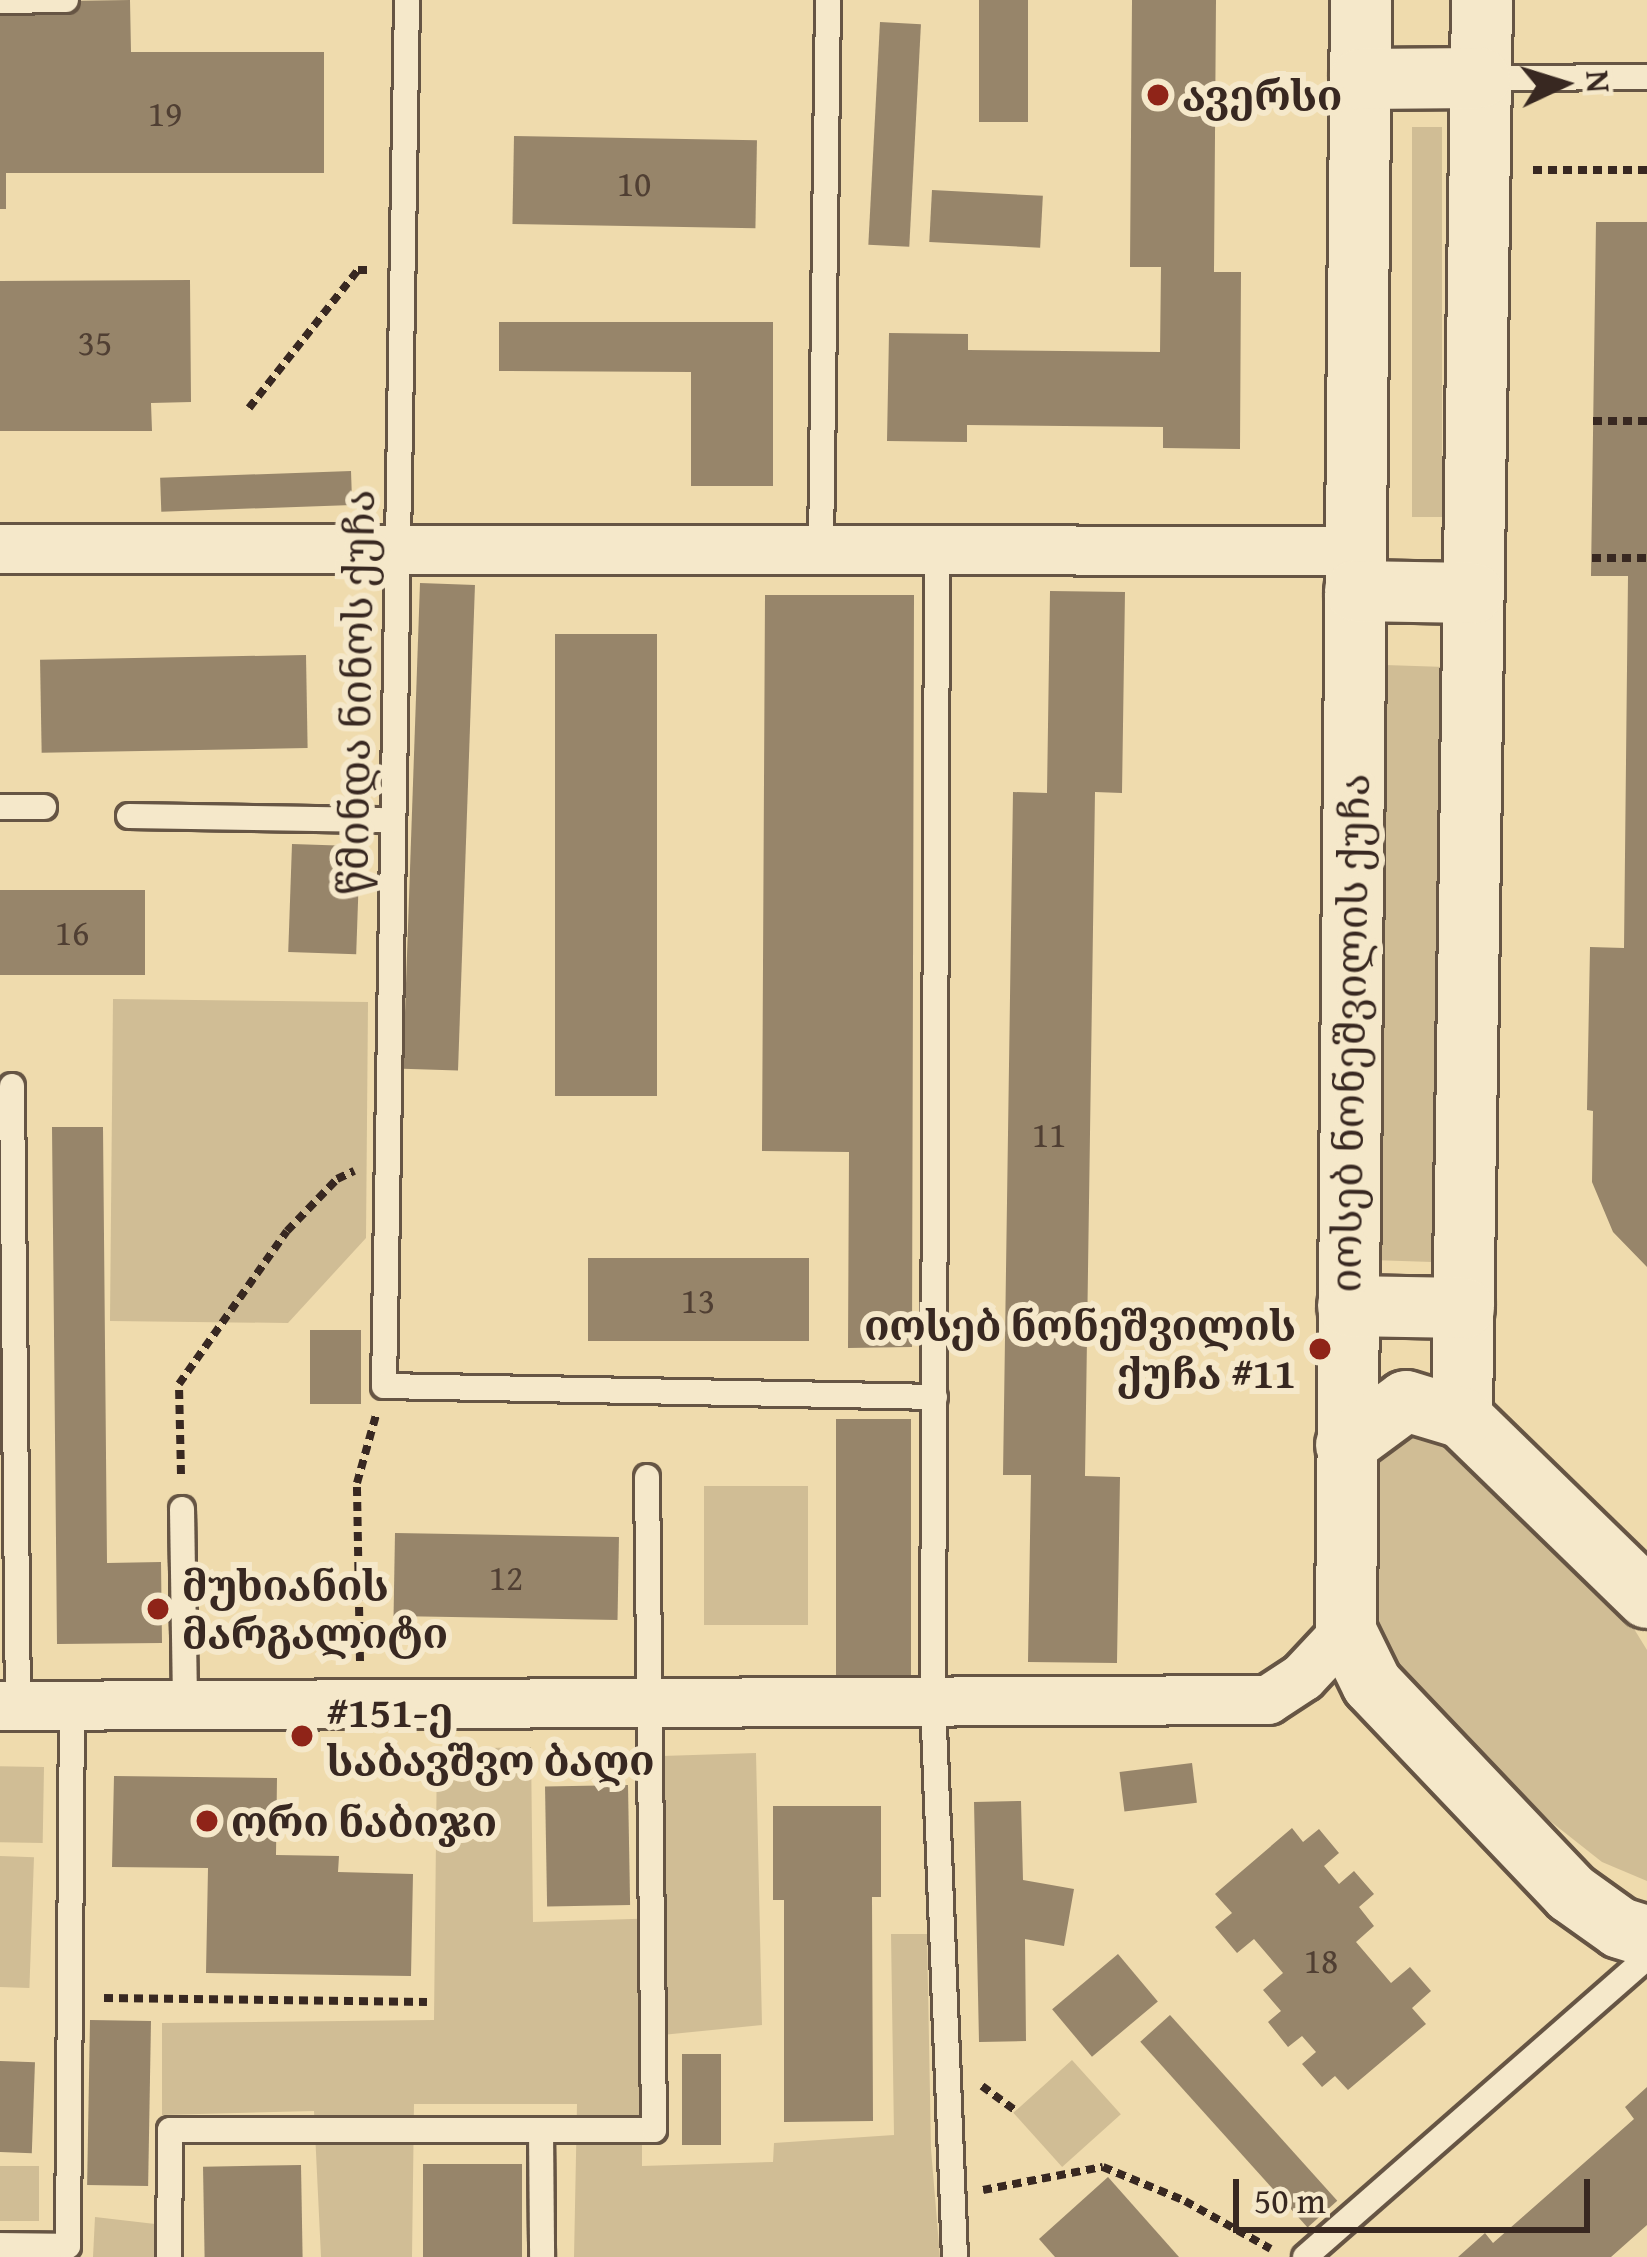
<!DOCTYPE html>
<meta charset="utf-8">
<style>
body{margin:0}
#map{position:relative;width:1647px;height:2257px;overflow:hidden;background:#efdbad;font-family:"Gentium Book Plus","Noto Serif Georgian",serif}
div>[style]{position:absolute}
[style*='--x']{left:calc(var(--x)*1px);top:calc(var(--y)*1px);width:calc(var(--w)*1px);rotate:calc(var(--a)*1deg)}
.green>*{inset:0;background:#d0bd95;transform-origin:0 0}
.building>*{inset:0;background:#97856a;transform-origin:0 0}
.path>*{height:8px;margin-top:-4px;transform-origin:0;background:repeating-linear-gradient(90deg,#382821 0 9px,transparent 0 15px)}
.roads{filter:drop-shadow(3px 0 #654) drop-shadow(-3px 0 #654) drop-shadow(0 3px #654) drop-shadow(0 -3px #654)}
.service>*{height:24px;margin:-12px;padding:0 12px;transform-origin:12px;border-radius:12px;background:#f5e8ca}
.minor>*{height:48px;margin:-24px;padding:0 24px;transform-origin:24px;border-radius:24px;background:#f5e8ca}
.tertiary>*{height:60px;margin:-30px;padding:0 30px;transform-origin:30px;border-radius:30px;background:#f5e8ca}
.dots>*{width:33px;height:33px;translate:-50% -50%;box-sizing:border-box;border:6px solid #f5e8ca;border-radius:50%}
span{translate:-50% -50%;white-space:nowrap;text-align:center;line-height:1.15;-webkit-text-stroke:12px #f5e8ca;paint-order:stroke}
.number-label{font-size:36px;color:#503f33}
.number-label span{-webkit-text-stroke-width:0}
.poi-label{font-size:42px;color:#382821;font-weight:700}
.left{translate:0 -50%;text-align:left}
.right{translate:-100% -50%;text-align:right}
.street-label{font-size:42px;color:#382821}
.north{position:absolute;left:1503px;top:24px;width:120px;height:120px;-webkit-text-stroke:9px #f5e8ca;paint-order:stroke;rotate:86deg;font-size:33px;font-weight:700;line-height:48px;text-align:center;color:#382821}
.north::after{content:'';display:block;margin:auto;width:42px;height:54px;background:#382821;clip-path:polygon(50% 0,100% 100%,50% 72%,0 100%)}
.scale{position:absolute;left:1233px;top:2179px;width:357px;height:54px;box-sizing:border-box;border:6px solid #382821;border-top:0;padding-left:15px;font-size:36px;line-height:42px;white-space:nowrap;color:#382821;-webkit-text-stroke:9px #f5e8ca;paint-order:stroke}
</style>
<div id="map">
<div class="green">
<i style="left:1412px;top:127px;width:30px;height:390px"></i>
<i style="left:1385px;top:665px;width:68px;height:595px;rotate:2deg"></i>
<i style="clip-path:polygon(113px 999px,368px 1002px,366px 1238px,288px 1323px,110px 1321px)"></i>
<i style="clip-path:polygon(1423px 1431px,1460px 1435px,1601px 1575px,1647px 1650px,1647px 1881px,1602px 1862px,1550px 1821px,1401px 1670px,1379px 1626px,1367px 1568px,1369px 1464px,1385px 1436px)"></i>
<i style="left:808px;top:1486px;width:139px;height:104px;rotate:90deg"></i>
<i style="clip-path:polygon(531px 1747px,533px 1922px,665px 1918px,662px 1756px,756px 1753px,762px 2025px,642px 2037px,642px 2166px,773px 2162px,774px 2143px,894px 2135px,891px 1934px,927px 1934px,931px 2149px,940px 2257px,574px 2257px,577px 2104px,414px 2104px,412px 2257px,321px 2257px,314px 2111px,162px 2115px,162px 2023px,434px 2020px,437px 1749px)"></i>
<i style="left:44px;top:1767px;width:76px;height:44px;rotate:91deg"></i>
<i style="left:0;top:1856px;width:34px;height:131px;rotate:2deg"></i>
<i style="left:1072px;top:2060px;width:73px;height:79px;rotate:48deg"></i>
<i style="left:0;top:2166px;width:39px;height:55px"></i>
<i style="clip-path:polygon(95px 2217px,155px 2224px,154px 2257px,93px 2257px)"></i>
</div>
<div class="building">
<i style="clip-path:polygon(130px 0,131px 52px,324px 52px,324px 173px,6px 173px,6px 209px,0 209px,0 2px)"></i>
<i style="left:979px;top:0;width:49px;height:122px"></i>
<i style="clip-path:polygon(1132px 0,1216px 0,1214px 272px,1241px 272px,1240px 449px,1163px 448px,1163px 427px,967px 425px,967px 442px,887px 441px,889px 333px,968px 334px,968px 350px,1160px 352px,1161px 267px,1130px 267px)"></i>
<i style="left:880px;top:22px;width:41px;height:223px;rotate:3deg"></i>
<i style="left:514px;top:136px;width:243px;height:88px;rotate:1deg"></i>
<i style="left:932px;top:190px;width:111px;height:52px;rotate:3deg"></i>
<i style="clip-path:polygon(1596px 222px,1647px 222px,1647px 1267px,1613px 1232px,1592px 1182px,1593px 1111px,1587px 1110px,1590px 947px,1624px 948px,1628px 576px,1591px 576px)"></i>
<i style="clip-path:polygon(190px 280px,191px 402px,151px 403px,152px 431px,0 431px,0 281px)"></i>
<i style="clip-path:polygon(499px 322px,773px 322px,773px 486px,691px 486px,691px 372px,499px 371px)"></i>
<i style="left:351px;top:471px;width:34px;height:191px;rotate:88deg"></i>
<i style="left:420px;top:583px;width:55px;height:486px;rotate:2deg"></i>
<i style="clip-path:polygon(1050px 591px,1125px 592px,1122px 793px,1095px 792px,1085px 1476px,1120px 1477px,1117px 1663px,1028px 1662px,1031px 1475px,1003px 1475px,1013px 792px,1047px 793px)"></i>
<i style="clip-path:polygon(765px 595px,914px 595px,912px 1347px,848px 1348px,849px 1152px,762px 1151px)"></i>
<i style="left:555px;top:634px;width:102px;height:462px"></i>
<i style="left:306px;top:655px;width:93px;height:266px;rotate:89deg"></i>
<i style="left:292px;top:844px;width:68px;height:108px;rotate:2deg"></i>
<i style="left:0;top:890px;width:145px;height:85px"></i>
<i style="clip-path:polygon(52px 1127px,103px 1127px,107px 1563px,161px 1562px,162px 1643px,57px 1644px)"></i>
<i style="left:588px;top:1258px;width:221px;height:83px"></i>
<i style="left:310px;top:1330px;width:51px;height:74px"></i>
<i style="left:911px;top:1419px;width:257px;height:75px;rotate:90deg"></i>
<i style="left:395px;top:1533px;width:224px;height:83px;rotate:1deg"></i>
<i style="left:1192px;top:1763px;width:40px;height:73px;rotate:83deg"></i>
<i style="clip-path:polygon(114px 1776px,277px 1778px,276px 1855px,339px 1856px,338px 1872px,413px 1874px,411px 1976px,206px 1973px,208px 1868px,112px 1867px)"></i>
<i style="left:628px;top:1785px;width:120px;height:83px;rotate:89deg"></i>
<i style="clip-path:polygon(1021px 1801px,1023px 1880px,1074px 1889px,1064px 1946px,1025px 1939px,1026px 2041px,979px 2042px,974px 1802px)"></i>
<i style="clip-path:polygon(773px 1806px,881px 1806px,881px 1897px,872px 1897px,873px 2121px,784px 2122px,784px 1900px,773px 1900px)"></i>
<i style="clip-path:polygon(1292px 1828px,1303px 1842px,1319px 1829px,1339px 1853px,1324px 1866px,1339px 1884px,1354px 1871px,1374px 1894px,1359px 1907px,1374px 1926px,1356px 1942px,1391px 1983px,1410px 1967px,1431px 1991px,1412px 2008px,1426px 2024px,1348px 2090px,1335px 2076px,1322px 2087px,1302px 2064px,1316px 2052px,1302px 2036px,1288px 2047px,1268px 2022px,1281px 2011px,1263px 1990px,1283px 1973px,1254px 1939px,1237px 1953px,1215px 1927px,1232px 1913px,1215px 1894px)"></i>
<i style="left:1118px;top:1954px;width:62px;height:86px;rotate:50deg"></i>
<i style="left:1170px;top:2015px;width:250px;height:40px;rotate:48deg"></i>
<i style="left:90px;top:2020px;width:61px;height:165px;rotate:1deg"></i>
<i style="left:682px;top:2054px;width:39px;height:91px"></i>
<i style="left:0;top:2061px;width:35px;height:91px;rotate:2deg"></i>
<i style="clip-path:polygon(1647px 2087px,1647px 2225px,1611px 2257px,1458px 2257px,1485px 2233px,1493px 2243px,1634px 2119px,1625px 2107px)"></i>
<i style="left:423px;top:2164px;width:99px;height:93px"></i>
<i style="left:301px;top:2165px;width:92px;height:98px;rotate:89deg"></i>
<i style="clip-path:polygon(1108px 2177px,1179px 2257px,1055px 2257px,1039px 2239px)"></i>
</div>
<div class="path">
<i style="--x:1533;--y:170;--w:114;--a:0"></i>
<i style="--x:249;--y:408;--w:176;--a:-51.7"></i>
<i style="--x:358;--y:270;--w:13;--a:0"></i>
<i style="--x:1593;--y:421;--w:54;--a:0"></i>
<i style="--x:1592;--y:558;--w:55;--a:0"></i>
<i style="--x:181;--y:1474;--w:90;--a:-91.3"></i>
<i style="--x:179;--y:1384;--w:187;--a:-54.8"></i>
<i style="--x:287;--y:1231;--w:72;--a:-46.1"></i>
<i style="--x:337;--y:1179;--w:19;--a:-25"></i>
<i style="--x:360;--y:1661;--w:178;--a:-91"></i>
<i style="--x:357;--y:1483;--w:71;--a:-74.4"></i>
<i style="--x:104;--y:1998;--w:323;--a:0.7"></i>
<i style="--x:982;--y:2086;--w:42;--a:36.3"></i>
<i style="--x:983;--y:2190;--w:122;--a:-10.9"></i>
<i style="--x:1103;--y:2167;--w:89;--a:22.5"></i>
<i style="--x:1185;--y:2201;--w:98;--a:29.2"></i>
</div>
<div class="roads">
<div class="service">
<i style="--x:407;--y:0;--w:1386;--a:90.95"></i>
<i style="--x:384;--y:1386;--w:551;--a:1.14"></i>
<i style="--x:0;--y:1;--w:66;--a:-0.9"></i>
<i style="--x:1481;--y:78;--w:166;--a:-0.3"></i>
<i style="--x:821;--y:549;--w:549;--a:-89.27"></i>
<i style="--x:937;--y:551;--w:1151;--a:90.2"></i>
<i style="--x:933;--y:1702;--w:555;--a:87.73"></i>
<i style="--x:0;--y:807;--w:44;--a:0"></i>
<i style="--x:129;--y:816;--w:264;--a:0.9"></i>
<i style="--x:12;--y:1086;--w:620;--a:89.45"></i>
<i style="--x:182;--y:1509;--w:196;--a:89.1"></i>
<i style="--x:541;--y:2130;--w:127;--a:89.5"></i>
<i style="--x:0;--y:2245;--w:68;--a:0.8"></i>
<i style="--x:68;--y:2246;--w:540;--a:-89.58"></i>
<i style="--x:169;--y:2257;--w:127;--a:-89.5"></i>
<i style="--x:170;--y:2130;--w:484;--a:0"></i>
<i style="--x:654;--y:2130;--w:653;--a:-90.61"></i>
<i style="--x:1305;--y:2257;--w:454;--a:-41.2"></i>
</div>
<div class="minor">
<i style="--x:0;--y:549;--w:1355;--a:0.08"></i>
<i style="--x:0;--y:1706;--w:1268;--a:-0.27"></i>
<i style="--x:1268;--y:1700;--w:42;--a:-33.3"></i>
<i style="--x:1303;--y:1677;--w:63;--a:-46.9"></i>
</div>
<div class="tertiary">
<i style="--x:1361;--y:0;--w:1631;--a:90.53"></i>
<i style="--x:1346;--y:1631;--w:59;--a:63.9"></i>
<i style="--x:1372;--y:1684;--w:289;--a:46.4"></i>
<i style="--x:1571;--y:1893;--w:60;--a:35.5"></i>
<i style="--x:1620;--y:1928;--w:28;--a:17"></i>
<i style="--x:1482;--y:0;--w:1418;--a:90.81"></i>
<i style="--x:1462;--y:1418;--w:258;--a:44.2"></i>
<i style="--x:1360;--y:79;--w:120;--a:-0.5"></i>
<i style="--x:1355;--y:591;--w:118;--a:1"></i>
<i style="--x:1348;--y:1306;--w:116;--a:1"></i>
<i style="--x:1346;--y:1445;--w:74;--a:-36.3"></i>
<i style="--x:1406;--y:1401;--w:59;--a:16.9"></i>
</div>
</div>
<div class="dots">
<i style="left:1158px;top:95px;background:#8f2418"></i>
<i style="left:1320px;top:1349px;background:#8f2418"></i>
<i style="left:158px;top:1609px;background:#8f2418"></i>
<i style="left:302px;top:1736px;background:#8f2418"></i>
<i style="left:207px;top:1821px;background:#8f2418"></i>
</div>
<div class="number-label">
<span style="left:165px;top:113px">19</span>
<span style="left:634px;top:183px">10</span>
<span style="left:95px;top:342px">35</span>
<span style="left:72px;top:932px">16</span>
<span style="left:1049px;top:1134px">11</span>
<span style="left:698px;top:1300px">13</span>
<span style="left:506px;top:1577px">12</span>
<span style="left:1321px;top:1960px">18</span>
</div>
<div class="poi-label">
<span class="left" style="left:1182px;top:95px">ავერსი</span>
<span class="right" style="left:1296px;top:1349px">იოსებ ნონეშვილის<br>ქუჩა #11</span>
<span class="left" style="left:182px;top:1609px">მუხიანის<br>მარგალიტი</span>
<span class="left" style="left:326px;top:1736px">#151-ე<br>საბავშვო ბაღი</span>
<span class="left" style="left:231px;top:1821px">ორი ნაბიჯი</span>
</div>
<div class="street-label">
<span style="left:356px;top:692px;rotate:-89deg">წმინდა ნინოს ქუჩა</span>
<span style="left:1350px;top:1033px;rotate:-89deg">იოსებ ნონეშვილის ქუჩა</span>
</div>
<div class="north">N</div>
<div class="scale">50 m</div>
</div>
